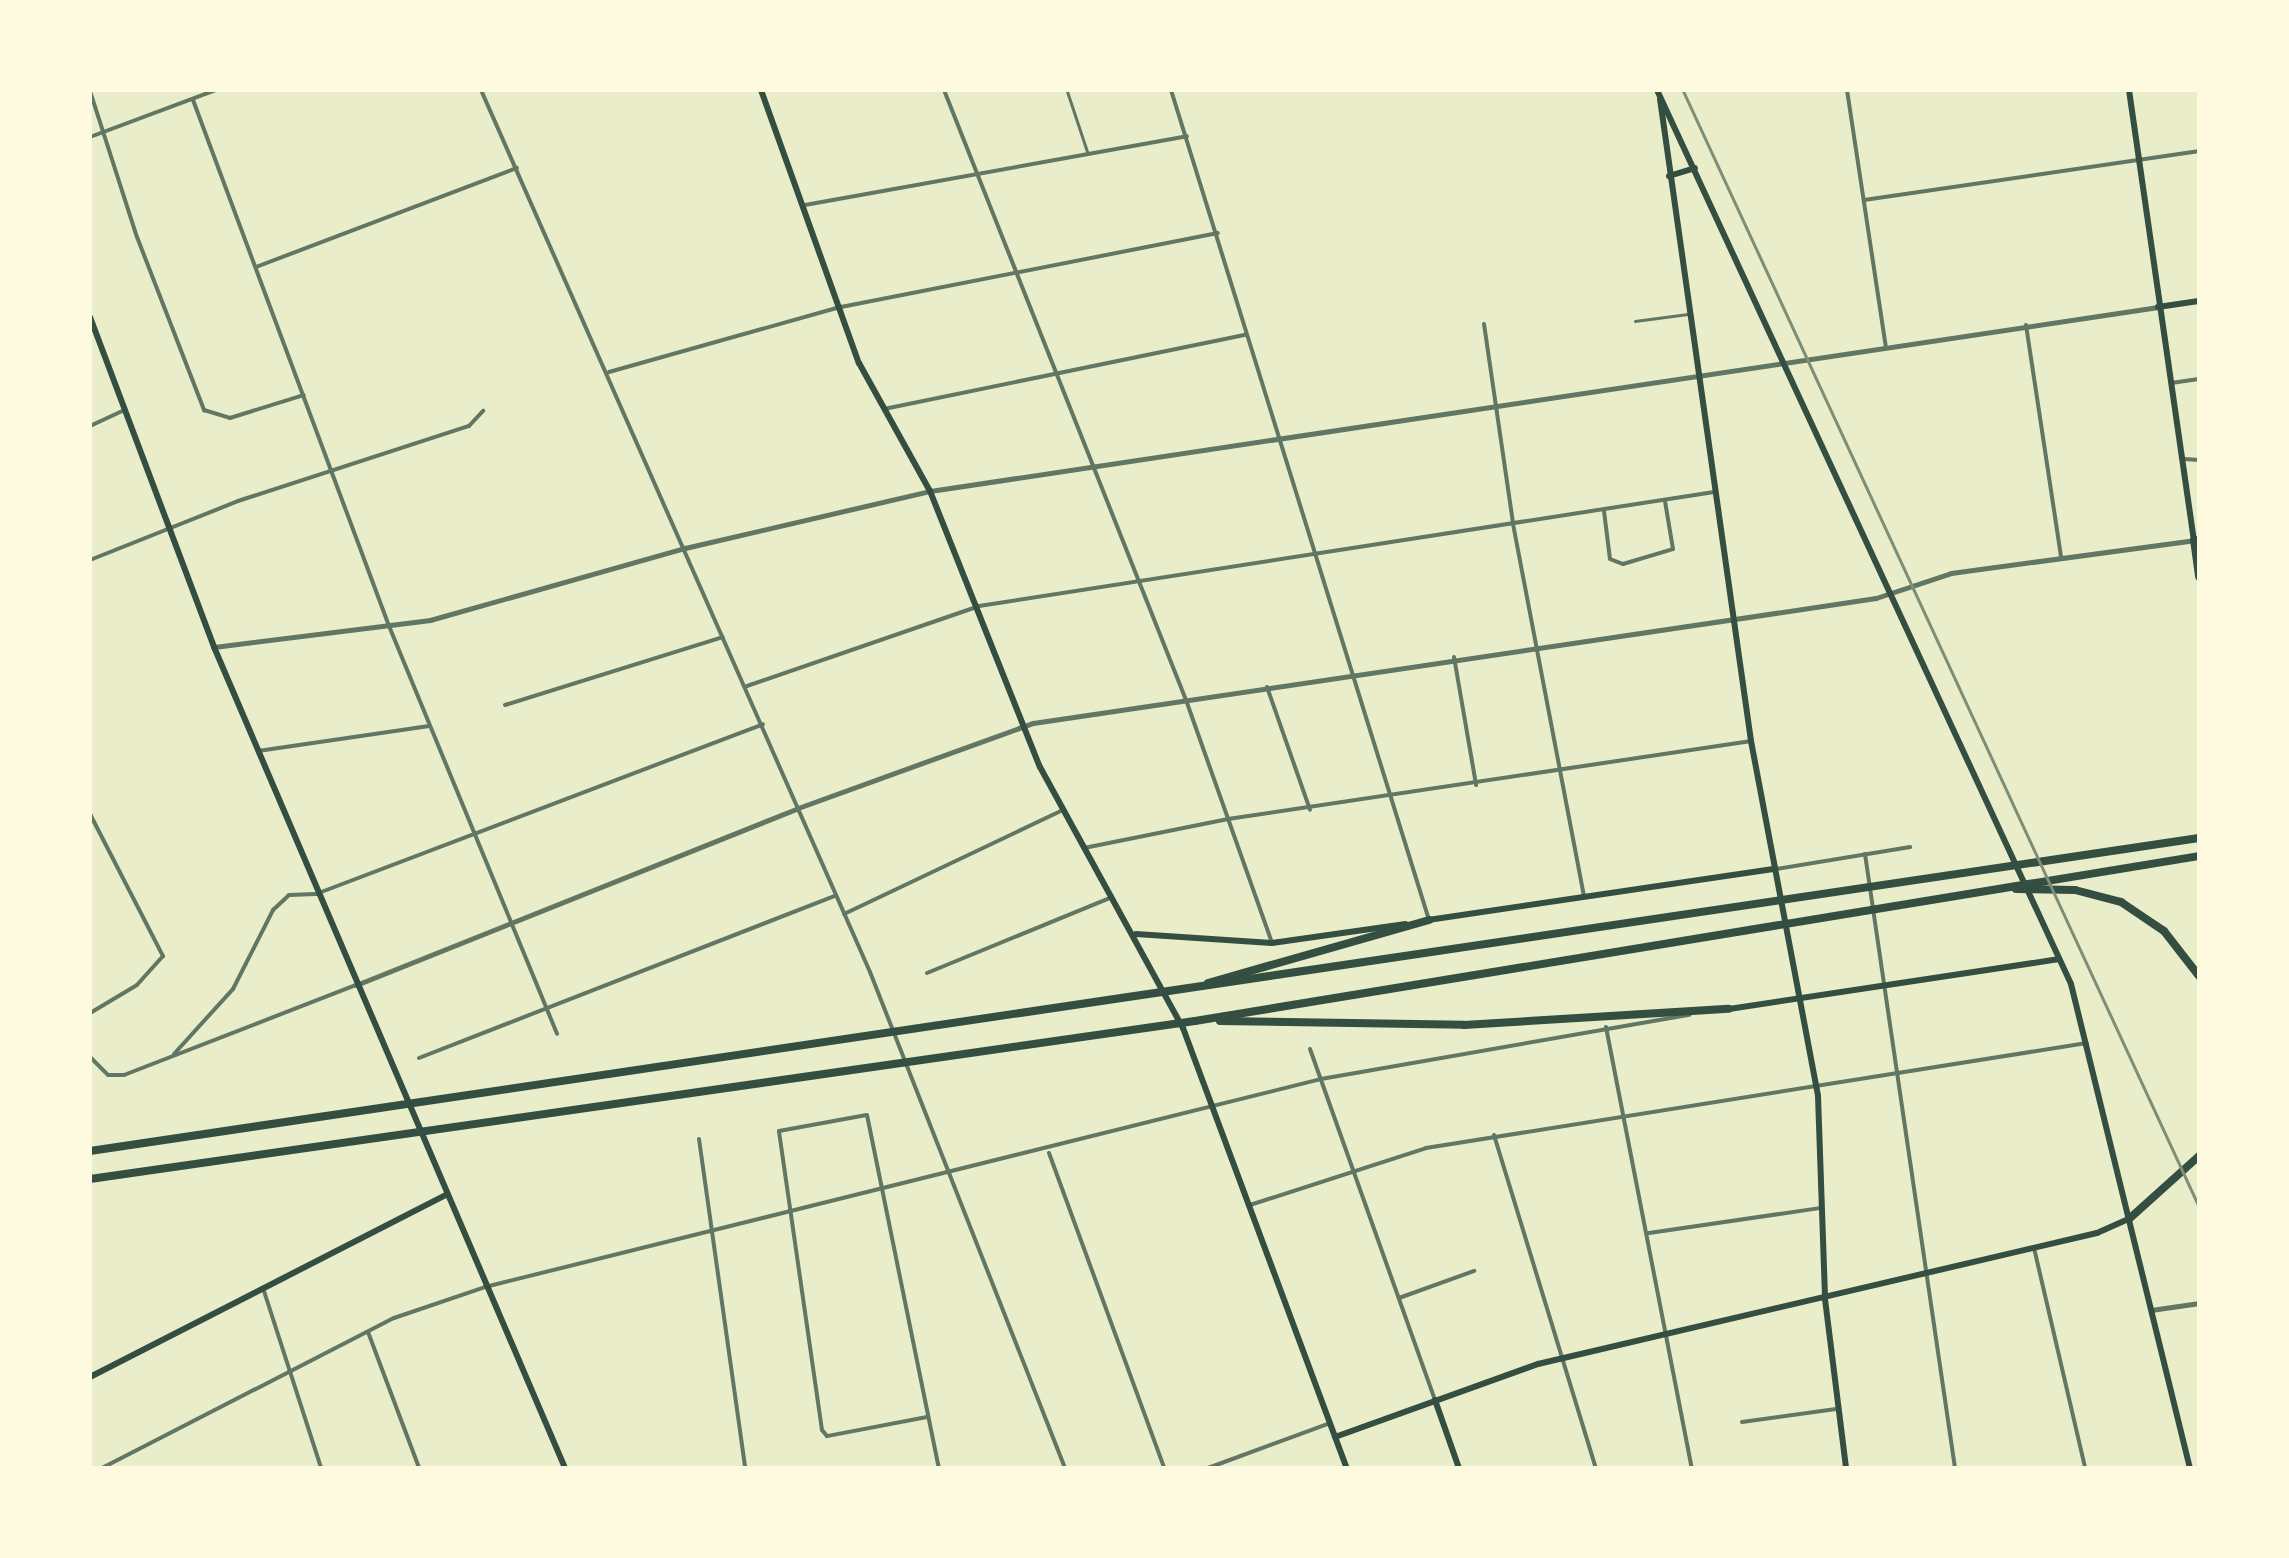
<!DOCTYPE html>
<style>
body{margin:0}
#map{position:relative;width:2289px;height:1558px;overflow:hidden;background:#e9edc9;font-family:"Noto Sans",sans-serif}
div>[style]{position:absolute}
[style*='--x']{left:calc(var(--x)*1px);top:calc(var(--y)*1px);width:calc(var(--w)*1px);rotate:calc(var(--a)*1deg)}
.service>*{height:2.5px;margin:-1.25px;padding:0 1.25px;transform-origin:1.25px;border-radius:1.25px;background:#617663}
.minor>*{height:4px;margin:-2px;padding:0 2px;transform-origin:2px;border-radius:2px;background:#617663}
.tertiary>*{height:5px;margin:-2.5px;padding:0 2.5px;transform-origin:2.5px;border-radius:2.5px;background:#617663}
.secondary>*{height:6px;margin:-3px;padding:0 3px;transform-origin:3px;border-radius:3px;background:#344e41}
.motorway>*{height:8px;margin:-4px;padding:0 4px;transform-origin:4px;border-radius:4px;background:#344e41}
.rail>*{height:2.5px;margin:-1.25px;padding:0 1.25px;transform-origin:1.25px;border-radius:1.25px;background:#7c8e77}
span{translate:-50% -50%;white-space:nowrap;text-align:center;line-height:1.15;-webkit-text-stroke:8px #fefae0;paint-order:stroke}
.frame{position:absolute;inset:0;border:92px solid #fefae0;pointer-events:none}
</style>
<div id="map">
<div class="service">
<i style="--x:1067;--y:90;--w:66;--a:71.6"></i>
<i style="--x:1635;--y:321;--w:53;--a:-7.5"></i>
</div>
<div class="minor">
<i style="--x:481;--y:90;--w:964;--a:66.2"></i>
<i style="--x:870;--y:972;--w:533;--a:68.54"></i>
<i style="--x:944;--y:90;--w:656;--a:68.36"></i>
<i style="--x:1186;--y:700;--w:258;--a:70.5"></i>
<i style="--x:1171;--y:90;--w:869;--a:72.73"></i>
<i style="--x:1847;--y:90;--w:260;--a:81.4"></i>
<i style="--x:90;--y:91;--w:153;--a:72.2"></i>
<i style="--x:137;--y:237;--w:186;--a:68.8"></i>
<i style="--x:204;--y:410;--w:27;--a:17"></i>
<i style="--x:230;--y:418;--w:77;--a:-17.3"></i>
<i style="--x:193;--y:100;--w:561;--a:69.56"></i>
<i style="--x:389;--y:626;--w:441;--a:67.6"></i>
<i style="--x:90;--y:137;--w:134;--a:-20.5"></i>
<i style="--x:1864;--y:200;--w:339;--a:-8.3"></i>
<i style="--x:805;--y:205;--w:388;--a:-10.2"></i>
<i style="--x:256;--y:267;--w:279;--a:-20.8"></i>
<i style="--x:1484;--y:324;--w:202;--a:81.7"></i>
<i style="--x:1513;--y:524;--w:378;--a:79.2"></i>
<i style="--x:2026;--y:325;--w:235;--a:81.4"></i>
<i style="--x:609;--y:372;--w:241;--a:-15.7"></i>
<i style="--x:841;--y:307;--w:384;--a:-11.1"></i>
<i style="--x:2171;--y:383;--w:28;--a:-8"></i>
<i style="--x:884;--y:409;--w:369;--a:-11.6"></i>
<i style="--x:90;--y:426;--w:38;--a:-25"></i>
<i style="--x:2184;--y:459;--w:15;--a:4"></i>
<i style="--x:1604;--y:511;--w:48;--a:82.9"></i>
<i style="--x:1610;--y:559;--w:14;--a:21"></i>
<i style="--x:1623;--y:564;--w:52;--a:-16.7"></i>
<i style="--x:1673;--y:549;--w:49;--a:-99.5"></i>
<i style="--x:90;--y:560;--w:159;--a:-21.7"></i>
<i style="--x:238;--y:501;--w:243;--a:-18"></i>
<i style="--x:469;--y:426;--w:21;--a:-47"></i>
<i style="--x:1454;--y:657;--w:130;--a:80.2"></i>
<i style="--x:747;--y:686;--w:245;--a:-19"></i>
<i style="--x:979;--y:606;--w:744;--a:-8.82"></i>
<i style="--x:1267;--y:687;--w:130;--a:70.7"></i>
<i style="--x:505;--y:705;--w:228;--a:-17.3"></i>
<i style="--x:258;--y:751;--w:173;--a:-8.3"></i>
<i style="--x:90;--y:814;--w:160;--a:62.8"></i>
<i style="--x:163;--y:956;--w:39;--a:132"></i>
<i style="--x:137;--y:985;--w:55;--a:149.2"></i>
<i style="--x:1084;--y:848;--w:147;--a:-11.4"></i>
<i style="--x:1228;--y:819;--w:529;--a:-8.48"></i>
<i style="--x:1865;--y:854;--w:621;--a:81.66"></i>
<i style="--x:1776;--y:869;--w:136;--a:-9.3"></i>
<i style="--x:844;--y:914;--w:240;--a:-25.4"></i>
<i style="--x:927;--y:973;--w:200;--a:-22.3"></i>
<i style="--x:1606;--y:1027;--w:449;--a:79"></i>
<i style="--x:1310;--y:1049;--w:373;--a:70.4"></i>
<i style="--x:174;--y:1054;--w:88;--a:-47.8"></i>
<i style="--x:233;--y:989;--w:89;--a:-63.1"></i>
<i style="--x:273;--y:910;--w:22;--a:-43"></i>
<i style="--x:289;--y:895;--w:27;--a:-2"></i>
<i style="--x:316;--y:894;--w:478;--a:-20.8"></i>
<i style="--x:90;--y:1057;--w:25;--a:45"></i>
<i style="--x:108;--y:1075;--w:16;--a:0"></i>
<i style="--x:124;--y:1075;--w:249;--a:-21.2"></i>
<i style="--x:419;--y:1058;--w:445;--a:-21.3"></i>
<i style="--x:1494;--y:1135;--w:348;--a:73"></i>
<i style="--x:699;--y:1139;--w:332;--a:82"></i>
<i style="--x:1049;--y:1153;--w:335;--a:69.9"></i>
<i style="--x:1250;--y:1205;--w:185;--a:-17.9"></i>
<i style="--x:1426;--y:1148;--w:669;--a:-9.03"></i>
<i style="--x:1649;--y:1233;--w:174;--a:-8.3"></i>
<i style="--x:2034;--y:1248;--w:226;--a:76.9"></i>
<i style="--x:263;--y:1288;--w:189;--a:72.1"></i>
<i style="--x:1399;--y:1298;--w:80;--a:-19.8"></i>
<i style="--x:368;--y:1332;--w:145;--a:69.4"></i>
<i style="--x:927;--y:1417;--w:102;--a:169.2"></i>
<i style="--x:827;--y:1436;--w:8;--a:-130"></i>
<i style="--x:822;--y:1430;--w:302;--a:-98.2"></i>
<i style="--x:779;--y:1131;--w:89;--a:-10.3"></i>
<i style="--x:867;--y:1115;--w:360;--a:78.5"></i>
<i style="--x:1742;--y:1422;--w:95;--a:-7.9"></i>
<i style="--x:102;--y:1468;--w:328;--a:-27.2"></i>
<i style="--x:394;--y:1318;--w:96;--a:-18.8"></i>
<i style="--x:485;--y:1287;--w:861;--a:-13.97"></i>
<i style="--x:1321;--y:1079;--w:374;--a:-9.9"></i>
<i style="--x:1208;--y:1468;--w:130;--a:-20.2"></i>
</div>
<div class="tertiary">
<i style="--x:214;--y:647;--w:218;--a:-7.1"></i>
<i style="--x:430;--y:620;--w:265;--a:-15.8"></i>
<i style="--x:685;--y:548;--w:252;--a:-13.1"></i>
<i style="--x:930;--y:491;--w:1242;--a:-8.52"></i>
<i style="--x:356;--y:985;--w:476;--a:-21.8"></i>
<i style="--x:798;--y:808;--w:250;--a:-19.9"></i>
<i style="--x:1033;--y:723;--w:852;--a:-8.43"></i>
<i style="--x:1876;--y:598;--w:79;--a:-18.4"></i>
<i style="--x:1951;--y:573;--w:245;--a:-7.7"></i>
<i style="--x:2151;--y:1310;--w:49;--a:-8.3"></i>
</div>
<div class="secondary">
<i style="--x:761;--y:90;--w:290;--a:70.3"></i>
<i style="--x:859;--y:363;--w:146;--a:61"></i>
<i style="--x:930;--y:491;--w:297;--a:68.3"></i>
<i style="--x:1040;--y:767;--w:298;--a:61.3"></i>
<i style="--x:1183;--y:1028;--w:470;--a:69.6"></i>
<i style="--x:1657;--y:90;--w:985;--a:65.15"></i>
<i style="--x:2071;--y:984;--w:498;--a:76.2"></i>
<i style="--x:2129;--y:90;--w:455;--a:81.8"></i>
<i style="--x:2194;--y:540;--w:5;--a:-11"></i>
<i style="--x:1660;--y:99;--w:648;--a:81.93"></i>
<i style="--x:1751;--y:741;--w:361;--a:79.3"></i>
<i style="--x:1818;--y:1096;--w:203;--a:88"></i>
<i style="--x:1825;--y:1299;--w:170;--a:82.9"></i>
<i style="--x:1669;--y:176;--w:27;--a:-17"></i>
<i style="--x:2158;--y:307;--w:41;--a:-8.3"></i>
<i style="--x:90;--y:317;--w:353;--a:69.4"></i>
<i style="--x:214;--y:647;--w:893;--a:66.85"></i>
<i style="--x:1428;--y:920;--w:349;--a:-8.4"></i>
<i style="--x:1136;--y:934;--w:136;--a:3.8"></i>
<i style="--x:1272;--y:943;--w:135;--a:-8.1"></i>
<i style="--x:1729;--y:1009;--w:334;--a:-8.6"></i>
<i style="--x:90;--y:1377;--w:401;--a:-27.1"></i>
<i style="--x:1435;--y:1400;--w:72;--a:70.6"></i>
<i style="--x:1335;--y:1437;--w:216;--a:-19.8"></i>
<i style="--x:1538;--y:1364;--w:574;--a:-13.19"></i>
<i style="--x:2097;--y:1233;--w:35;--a:-24"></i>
</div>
<div class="motorway">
<i style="--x:2194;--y:540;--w:37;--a:82"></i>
<i style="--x:2016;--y:889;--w:59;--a:1"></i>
<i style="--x:2075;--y:890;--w:48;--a:14.6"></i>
<i style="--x:2121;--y:902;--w:52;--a:34"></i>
<i style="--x:2164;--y:931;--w:57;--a:52.1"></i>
<i style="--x:1208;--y:983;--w:230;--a:-15.9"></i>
<i style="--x:1220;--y:1021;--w:244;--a:0.9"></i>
<i style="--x:1464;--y:1025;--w:265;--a:-3.5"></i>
<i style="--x:90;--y:1151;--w:2132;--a:-8.44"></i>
<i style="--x:90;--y:1179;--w:1116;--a:-8.14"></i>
<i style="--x:1195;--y:1021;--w:1017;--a:-9.33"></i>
<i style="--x:2129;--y:1219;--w:94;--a:-42"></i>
</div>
<div class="rail">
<i style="--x:1683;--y:90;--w:1230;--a:65.19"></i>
</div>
<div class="frame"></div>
</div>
